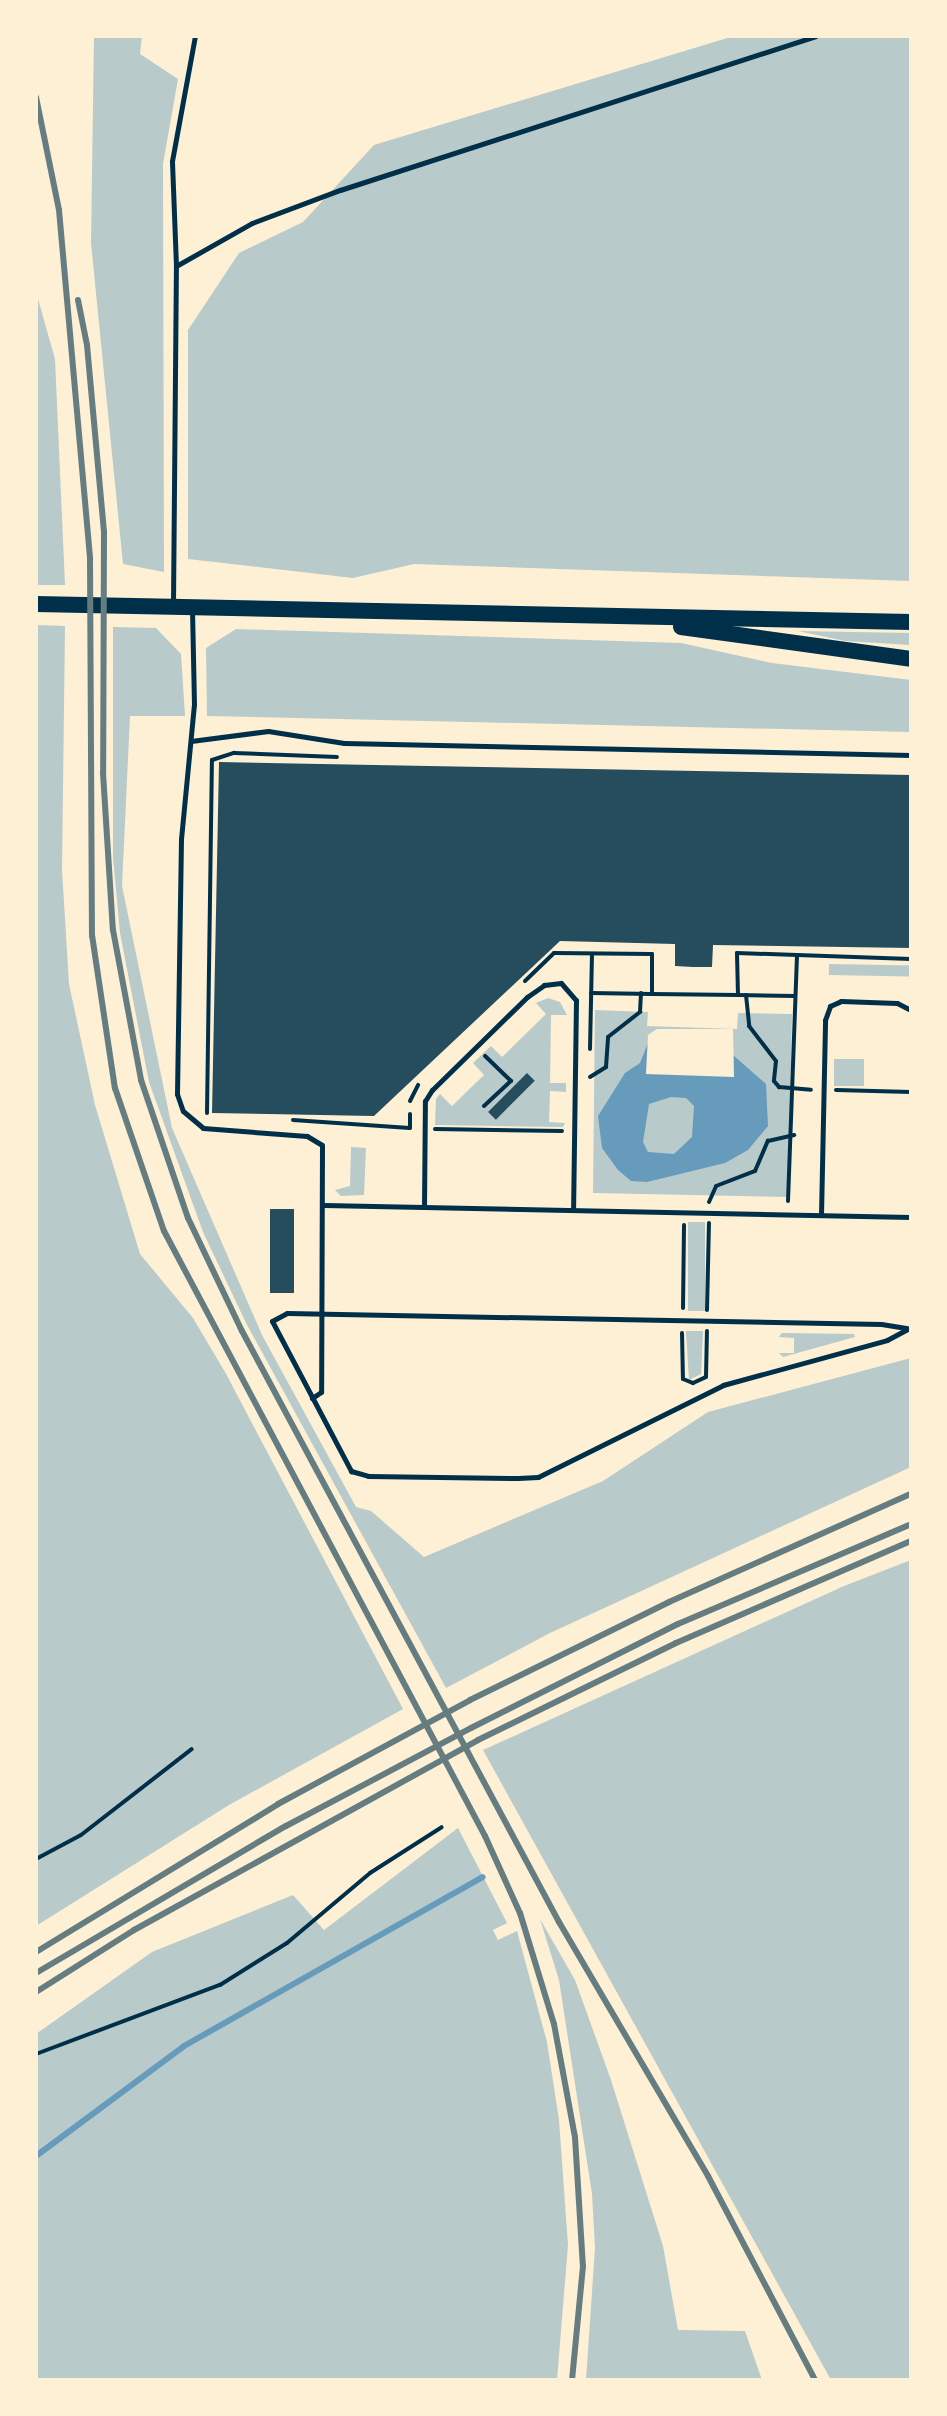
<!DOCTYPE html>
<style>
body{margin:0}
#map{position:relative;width:947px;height:2416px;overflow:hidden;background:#fdf0d5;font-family:"Noto Sans",sans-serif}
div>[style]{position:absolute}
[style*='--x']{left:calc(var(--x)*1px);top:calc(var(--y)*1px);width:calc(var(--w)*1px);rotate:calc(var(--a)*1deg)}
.green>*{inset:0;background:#b9caca;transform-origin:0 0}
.water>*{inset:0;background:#669bbc}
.pier>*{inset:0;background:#fdf0d5}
.stream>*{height:6px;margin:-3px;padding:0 3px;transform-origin:3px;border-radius:3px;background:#669bbc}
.building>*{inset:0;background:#264d5e;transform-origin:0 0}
.path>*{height:4px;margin:-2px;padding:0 2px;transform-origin:2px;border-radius:2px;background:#003049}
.service>*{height:5px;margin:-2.5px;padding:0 2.5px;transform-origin:2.5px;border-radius:2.5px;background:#003049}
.primary>*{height:16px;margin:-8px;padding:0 8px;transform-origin:8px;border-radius:8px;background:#003049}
.rail>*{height:6px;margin:-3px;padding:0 3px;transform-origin:3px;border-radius:3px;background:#657d81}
span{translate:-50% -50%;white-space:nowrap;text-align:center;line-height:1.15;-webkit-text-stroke:6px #fdf0d5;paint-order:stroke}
.frame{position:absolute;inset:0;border:38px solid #fdf0d5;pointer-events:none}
</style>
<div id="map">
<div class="green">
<i style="clip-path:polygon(94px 36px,142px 36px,140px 54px,178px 79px,163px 164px,164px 572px,123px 564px,91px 243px)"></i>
<i style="clip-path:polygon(734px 36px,911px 36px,911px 581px,414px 564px,353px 578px,188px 559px,188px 330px,239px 253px,303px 222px,374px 145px)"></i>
<i style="clip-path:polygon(36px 292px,55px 359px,65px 585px,36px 585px)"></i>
<i style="clip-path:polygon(36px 625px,65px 626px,62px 870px,69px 984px,95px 1105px,140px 1254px,193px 1318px,225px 1372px,403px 1709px,229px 1805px,36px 1926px)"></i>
<i style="clip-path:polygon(113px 627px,156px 628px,181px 654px,185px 716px,130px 716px,122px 886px,172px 1128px,262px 1335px,356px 1507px,371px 1511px,424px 1557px,603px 1481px,708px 1412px,911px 1358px,911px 1467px,550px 1633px,446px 1688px,246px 1323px,203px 1232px,149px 1082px,120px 933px,113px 857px)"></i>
<i style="clip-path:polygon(236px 629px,681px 643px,772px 663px,911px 680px,911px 732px,207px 716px,206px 648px)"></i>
<i style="clip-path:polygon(798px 631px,911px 633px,911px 645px,845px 641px)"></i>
<i style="left:829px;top:964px;width:82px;height:11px;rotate:1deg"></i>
<i style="clip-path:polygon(548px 998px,560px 1002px,567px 1015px,551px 1015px,550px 1083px,566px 1083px,566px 1092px,550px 1091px,549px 1122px,565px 1123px,563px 1127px,435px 1125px,436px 1099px,440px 1094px,452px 1106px,484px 1075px,473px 1063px,491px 1046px,502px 1057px,546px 1014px,536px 1003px)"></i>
<i style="clip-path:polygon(595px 1010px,648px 1012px,647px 1026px,737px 1029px,738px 1013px,792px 1014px,788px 1197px,593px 1193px)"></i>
<i style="left:834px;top:1059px;width:30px;height:27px"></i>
<i style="clip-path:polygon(351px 1147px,366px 1148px,364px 1195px,341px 1196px,335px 1190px,350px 1186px)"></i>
<i style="left:688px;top:1222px;width:17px;height:89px"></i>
<i style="clip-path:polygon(686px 1331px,703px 1331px,701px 1374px,689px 1380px)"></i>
<i style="clip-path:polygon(782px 1333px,854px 1334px,855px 1337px,783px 1357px,779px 1353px,794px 1353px,794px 1338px,779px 1337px)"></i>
<i style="clip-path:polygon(911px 1560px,911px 2380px,831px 2380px,483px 1750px,844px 1586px)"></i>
<i style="clip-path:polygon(458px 1828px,507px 1923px,493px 1930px,498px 1940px,517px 1931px,547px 2042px,559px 2120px,568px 2245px,557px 2380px,36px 2380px,36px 2034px,152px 1952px,293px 1895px,324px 1930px)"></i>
<i style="clip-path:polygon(540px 1919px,575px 1980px,611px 2080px,663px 2246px,678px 2330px,745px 2331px,762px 2380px,586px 2380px,595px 2248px,592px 2194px,559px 1980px)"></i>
</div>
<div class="water">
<i style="clip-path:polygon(evenodd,650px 1038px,734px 1056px,766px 1084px,768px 1126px,748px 1150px,725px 1163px,647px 1182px,631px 1181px,618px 1170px,602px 1148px,598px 1116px,625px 1073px,640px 1063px,650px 1038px,671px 1097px,686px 1098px,694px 1106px,692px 1137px,674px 1154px,648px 1152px,643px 1142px,649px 1104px,671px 1097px)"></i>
</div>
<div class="pier">
<i style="clip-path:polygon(657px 1029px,733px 1029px,734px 1077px,646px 1074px,648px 1035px)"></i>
</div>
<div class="stream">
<i style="--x:36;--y:2156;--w:184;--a:-36.6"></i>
<i style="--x:184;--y:2046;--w:343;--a:-29.5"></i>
</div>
<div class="building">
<i style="clip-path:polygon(219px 762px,911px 775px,911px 948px,713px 945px,712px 967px,693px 967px,675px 966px,675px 944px,560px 941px,374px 1116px,212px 1113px)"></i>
<i style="left:527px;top:1073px;width:11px;height:55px;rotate:45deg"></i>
<i style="left:270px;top:1209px;width:24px;height:84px"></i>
</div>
<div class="path">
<i style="--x:525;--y:981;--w:40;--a:-44"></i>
<i style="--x:554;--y:953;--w:98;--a:0.6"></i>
<i style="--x:652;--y:954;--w:40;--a:90"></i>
<i style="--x:652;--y:994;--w:86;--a:0.7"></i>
<i style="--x:738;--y:995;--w:42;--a:-91.4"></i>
<i style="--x:737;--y:953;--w:174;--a:2"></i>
<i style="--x:591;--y:993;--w:61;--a:0.9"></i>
<i style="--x:738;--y:995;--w:57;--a:1"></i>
<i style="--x:746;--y:995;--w:31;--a:84"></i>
<i style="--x:749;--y:1026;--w:44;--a:52.4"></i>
<i style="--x:776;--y:1061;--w:20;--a:96"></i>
<i style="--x:774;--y:1081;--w:8;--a:50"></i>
<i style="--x:779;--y:1087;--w:32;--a:5"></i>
<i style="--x:590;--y:1049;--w:95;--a:-88.8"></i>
<i style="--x:590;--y:1077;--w:19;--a:-32"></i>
<i style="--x:606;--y:1067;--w:30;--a:-86"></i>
<i style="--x:608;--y:1037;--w:41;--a:-38"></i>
<i style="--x:640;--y:1012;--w:19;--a:-87"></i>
<i style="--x:836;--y:1090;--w:75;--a:1.5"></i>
<i style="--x:410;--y:1101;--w:18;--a:-63"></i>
<i style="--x:484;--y:1106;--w:37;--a:-43"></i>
<i style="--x:511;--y:1081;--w:36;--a:-136"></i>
<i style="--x:207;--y:1113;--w:353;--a:-89.2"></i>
<i style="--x:212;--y:760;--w:23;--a:-18"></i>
<i style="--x:234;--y:753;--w:103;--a:2.2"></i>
<i style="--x:293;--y:1120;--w:117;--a:3.9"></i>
<i style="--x:410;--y:1128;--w:14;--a:-90"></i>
<i style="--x:435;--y:1129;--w:127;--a:0.9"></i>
<i style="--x:788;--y:1201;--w:246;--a:-87.9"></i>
<i style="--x:709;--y:1202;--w:17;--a:-66"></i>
<i style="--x:716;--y:1186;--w:42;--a:-21"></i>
<i style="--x:755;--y:1171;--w:33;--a:-67"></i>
<i style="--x:768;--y:1141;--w:27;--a:-13"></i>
<i style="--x:683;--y:1308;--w:83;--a:-89.3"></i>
<i style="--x:707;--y:1310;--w:87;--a:-88.7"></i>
<i style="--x:682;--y:1333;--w:46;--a:88.8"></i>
<i style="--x:683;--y:1379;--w:11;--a:22"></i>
<i style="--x:693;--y:1383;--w:14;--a:-25"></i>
<i style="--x:706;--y:1377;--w:46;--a:-88.8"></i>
<i style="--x:36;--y:1859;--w:51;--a:-28.1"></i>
<i style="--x:81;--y:1835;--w:140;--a:-37.8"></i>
<i style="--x:36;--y:2054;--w:197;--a:-20.6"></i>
<i style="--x:220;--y:1985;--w:79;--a:-32.1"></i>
<i style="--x:287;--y:1943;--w:109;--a:-40.1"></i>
<i style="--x:370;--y:1873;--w:85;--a:-32.6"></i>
</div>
<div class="service">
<i style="--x:176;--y:266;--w:105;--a:-92.2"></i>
<i style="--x:172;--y:161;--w:127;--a:-79.6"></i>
<i style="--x:173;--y:603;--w:337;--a:-89.5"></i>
<i style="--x:176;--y:266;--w:87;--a:-29.5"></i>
<i style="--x:252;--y:223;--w:94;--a:-20.6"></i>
<i style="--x:340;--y:190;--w:500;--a:-17.93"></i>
<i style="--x:192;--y:609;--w:95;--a:88.8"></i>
<i style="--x:194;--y:704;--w:136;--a:95.5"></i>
<i style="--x:181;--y:839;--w:255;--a:90.9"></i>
<i style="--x:177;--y:1094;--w:18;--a:71"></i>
<i style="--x:183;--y:1111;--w:26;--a:40"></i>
<i style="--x:203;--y:1128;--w:104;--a:4.4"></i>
<i style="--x:307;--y:1136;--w:17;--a:31"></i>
<i style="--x:322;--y:1145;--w:247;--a:90.2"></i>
<i style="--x:321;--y:1392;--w:11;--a:146"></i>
<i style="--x:191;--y:741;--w:78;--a:-7.4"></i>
<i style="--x:268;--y:731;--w:77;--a:9"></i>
<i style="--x:344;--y:743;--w:567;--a:1.21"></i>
<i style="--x:324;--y:1205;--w:587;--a:1.17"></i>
<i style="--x:424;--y:1207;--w:106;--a:-89.5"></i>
<i style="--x:425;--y:1101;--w:13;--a:-58"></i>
<i style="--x:432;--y:1090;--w:133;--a:-44.4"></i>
<i style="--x:527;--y:997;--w:21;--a:-35"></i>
<i style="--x:544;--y:985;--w:17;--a:-7"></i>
<i style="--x:561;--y:983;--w:23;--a:49"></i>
<i style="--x:576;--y:1000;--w:210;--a:90.8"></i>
<i style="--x:821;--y:1215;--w:195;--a:-88.8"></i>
<i style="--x:825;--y:1020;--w:15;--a:-70"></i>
<i style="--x:830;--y:1006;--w:12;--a:-24"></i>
<i style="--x:841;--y:1001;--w:56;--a:2"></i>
<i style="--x:897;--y:1003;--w:16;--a:27"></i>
<i style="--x:906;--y:1328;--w:25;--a:-171"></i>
<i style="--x:881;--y:1324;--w:594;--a:-178.94"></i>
<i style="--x:287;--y:1313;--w:17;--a:152"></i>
<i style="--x:272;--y:1321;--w:170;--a:62.2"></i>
<i style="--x:351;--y:1471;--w:18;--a:16"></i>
<i style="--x:368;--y:1476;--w:150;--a:0.8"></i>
<i style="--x:518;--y:1478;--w:20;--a:-3"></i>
<i style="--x:538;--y:1477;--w:207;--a:-26.4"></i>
<i style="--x:723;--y:1385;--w:170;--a:-15.3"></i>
<i style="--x:887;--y:1340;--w:27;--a:-28"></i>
</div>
<div class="primary">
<i style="--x:36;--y:604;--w:875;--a:1.18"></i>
<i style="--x:681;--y:627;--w:232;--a:7.9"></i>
</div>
<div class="rail">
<i style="--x:36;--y:97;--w:115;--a:78.5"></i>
<i style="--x:59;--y:210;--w:350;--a:84.9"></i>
<i style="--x:90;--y:559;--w:376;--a:89.7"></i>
<i style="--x:92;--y:935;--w:155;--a:81.5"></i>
<i style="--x:115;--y:1088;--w:151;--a:71.1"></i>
<i style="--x:164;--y:1231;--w:685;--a:62.05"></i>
<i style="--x:485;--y:1836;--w:85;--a:65.6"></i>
<i style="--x:520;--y:1913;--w:116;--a:73"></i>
<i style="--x:554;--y:2024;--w:115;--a:79.5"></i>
<i style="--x:575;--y:2137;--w:129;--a:86.5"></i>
<i style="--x:583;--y:2266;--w:115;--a:95.5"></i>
<i style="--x:78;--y:300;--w:46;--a:78.7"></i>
<i style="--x:87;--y:345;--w:187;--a:84.8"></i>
<i style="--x:104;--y:531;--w:242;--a:90.2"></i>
<i style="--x:103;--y:773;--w:157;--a:86.4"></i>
<i style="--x:113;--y:930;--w:153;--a:79.4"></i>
<i style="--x:141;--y:1080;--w:146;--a:71.2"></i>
<i style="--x:188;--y:1218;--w:125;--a:64.5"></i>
<i style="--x:242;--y:1331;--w:671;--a:61.79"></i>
<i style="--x:559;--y:1922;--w:294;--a:59.6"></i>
<i style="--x:708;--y:2176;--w:230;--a:62.3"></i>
<i style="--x:36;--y:1952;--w:284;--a:-31.4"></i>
<i style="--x:278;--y:1804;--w:218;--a:-28.4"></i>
<i style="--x:470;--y:1700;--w:222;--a:-26.2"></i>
<i style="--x:669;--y:1602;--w:265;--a:-24.1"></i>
<i style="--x:36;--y:1973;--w:290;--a:-30.5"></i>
<i style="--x:286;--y:1826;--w:209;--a:-27.9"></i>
<i style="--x:471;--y:1728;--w:232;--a:-26.7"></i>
<i style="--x:678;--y:1624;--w:254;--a:-23.2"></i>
<i style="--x:36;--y:1992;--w:116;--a:-32.3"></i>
<i style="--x:134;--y:1930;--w:393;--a:-28.9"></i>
<i style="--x:478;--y:1740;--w:220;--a:-26.1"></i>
<i style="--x:676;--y:1643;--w:256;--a:-23.5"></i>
</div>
<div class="frame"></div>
</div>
